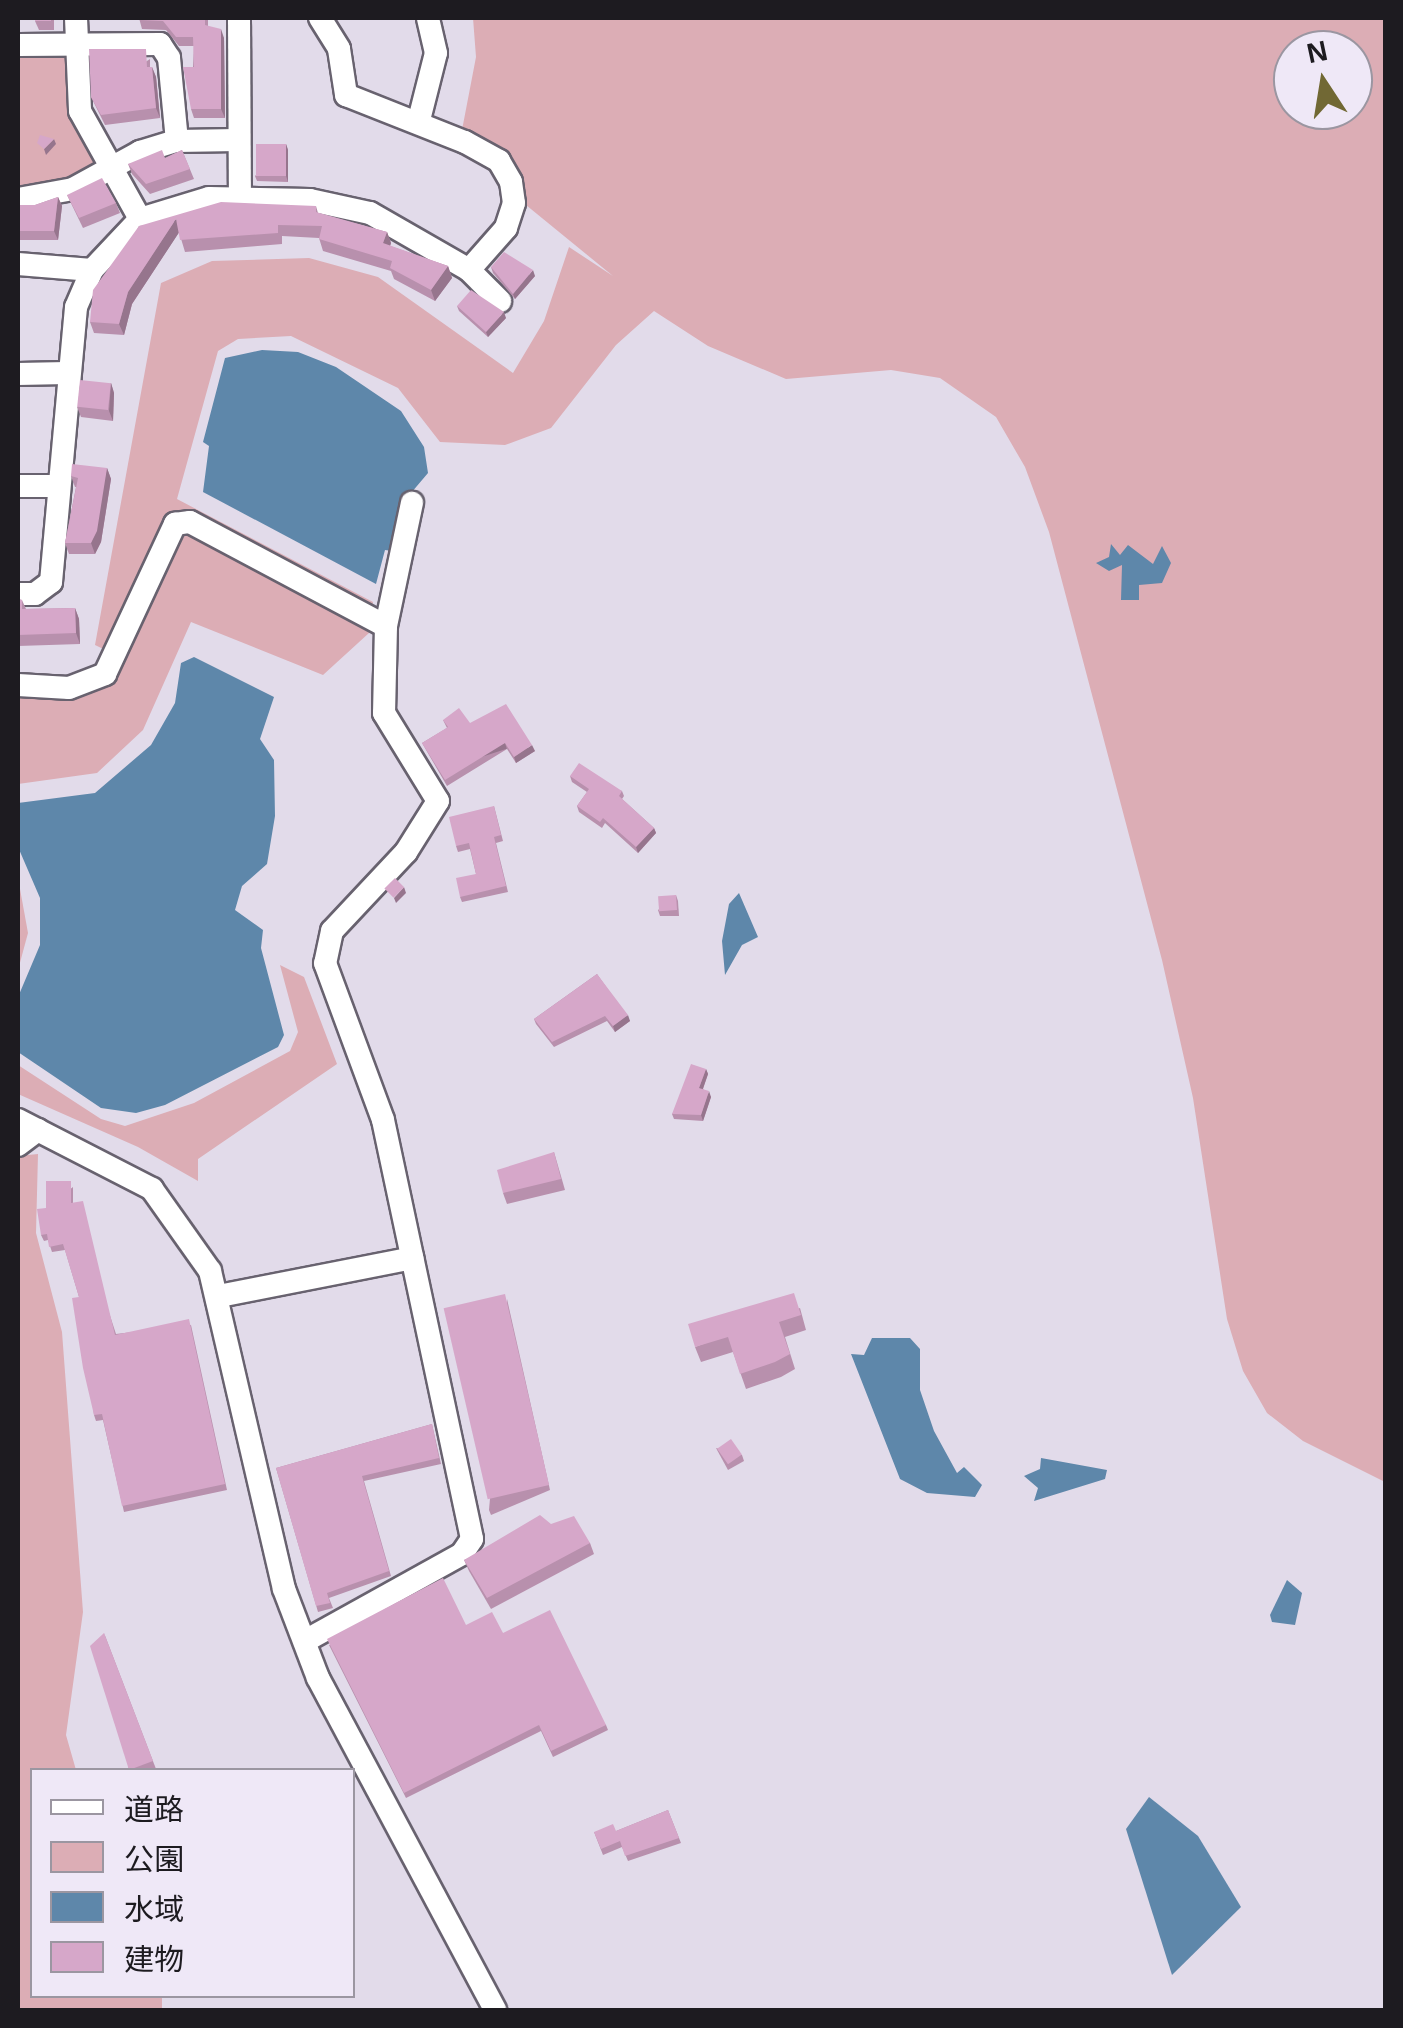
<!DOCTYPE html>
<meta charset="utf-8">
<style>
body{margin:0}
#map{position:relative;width:1403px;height:2028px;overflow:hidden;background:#e2dbea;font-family:Arial,"Noto Sans JP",sans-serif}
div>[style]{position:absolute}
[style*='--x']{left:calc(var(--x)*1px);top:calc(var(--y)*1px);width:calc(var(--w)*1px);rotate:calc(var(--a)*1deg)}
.green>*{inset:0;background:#dcadb5}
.water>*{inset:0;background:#5e87aa}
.roads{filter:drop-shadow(2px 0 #68626f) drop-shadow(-2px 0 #68626f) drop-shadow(0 2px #68626f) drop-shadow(0 -2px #68626f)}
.minor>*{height:22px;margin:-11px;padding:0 11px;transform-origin:11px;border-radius:11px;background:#fff}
.wall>*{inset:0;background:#b890ad}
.shaded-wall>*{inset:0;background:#96758d;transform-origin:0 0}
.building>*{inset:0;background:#d6a7c9;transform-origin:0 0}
span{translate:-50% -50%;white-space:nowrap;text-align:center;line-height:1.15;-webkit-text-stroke:9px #efe8f7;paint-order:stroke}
.frame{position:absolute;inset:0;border:20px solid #1d1b20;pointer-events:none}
.legend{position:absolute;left:30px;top:1768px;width:325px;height:230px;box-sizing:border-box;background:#efe8f7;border:2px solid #9b96a1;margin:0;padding:12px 18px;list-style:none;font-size:30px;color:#1d1b20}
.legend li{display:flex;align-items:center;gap:20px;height:50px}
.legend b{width:50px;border:2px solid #9b96a1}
.north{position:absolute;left:1273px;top:30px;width:100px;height:100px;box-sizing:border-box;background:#efe8f7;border:2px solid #9b96a1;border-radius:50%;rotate:348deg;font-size:28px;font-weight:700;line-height:40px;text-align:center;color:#1d1b20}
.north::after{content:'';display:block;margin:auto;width:35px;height:45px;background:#716834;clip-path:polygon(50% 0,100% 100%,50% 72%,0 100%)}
</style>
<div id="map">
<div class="green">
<i style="clip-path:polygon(evenodd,473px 18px,1385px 18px,1385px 1482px,1303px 1441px,1267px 1413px,1243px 1371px,1227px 1319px,1193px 1098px,1162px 960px,1049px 532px,1025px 467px,996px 417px,940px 378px,891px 370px,786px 379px,708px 346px,654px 311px,616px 345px,551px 428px,505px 445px,440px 442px,398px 388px,291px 336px,238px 339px,218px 351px,177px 499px,373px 602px,369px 633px,323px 675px,191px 622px,143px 730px,97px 773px,18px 784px,18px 690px,74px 693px,122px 658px,95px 645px,161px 283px,212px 261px,309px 258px,378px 277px,513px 373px,544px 321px,569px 247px,613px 276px,526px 205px,516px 173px,462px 130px,476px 57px,473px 18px,1293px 50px,1353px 50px,1353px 110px,1293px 110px,1293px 50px)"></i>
<i style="clip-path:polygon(18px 52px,68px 53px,75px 116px,97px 165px,74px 181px,18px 190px)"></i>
<i style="clip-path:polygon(18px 878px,28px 933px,18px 970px)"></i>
<i style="clip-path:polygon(280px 965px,304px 977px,337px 1064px,198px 1159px,198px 1181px,138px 1147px,18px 1094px,18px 1065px,101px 1119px,125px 1126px,194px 1103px,290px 1051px,298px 1032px)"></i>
<i style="clip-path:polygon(38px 1154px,36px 1233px,62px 1332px,83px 1612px,66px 1735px,76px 1770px,32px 1770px,32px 1996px,162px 1996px,162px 2010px,18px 2010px,18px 1156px)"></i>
</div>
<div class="water">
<i style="clip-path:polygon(262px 350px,298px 352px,336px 367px,401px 411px,424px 447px,428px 473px,400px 506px,393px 551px,385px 550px,376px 584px,203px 492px,209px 446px,203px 442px,225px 358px)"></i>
<i style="clip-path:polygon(1111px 544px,1120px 555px,1128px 545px,1153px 564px,1162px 546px,1171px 563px,1162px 583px,1139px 585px,1139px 600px,1121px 600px,1122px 565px,1109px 571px,1096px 563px,1109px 557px)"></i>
<i style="clip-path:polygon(194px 657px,274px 697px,260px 739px,274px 760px,275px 816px,267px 864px,242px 886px,235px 910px,263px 930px,261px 948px,284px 1035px,278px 1047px,165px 1105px,136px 1113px,101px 1108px,18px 1052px,18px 997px,40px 945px,40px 898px,18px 847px,18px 803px,95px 793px,151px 745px,175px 703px,181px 663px)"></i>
<i style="clip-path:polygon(739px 893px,758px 937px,742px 945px,725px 975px,722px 941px,729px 904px)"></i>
<i style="clip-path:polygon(872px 1338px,910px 1338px,920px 1349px,920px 1390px,934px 1431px,957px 1473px,964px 1467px,982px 1485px,975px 1497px,927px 1493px,900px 1479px,851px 1354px,864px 1355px)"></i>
<i style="clip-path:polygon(1041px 1458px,1107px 1470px,1105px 1479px,1034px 1501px,1038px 1488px,1024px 1476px,1040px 1469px)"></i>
<i style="clip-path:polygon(1287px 1580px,1302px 1593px,1295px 1625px,1272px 1622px,1270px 1615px)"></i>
<i style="clip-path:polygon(1149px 1797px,1198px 1836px,1241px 1907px,1172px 1975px,1126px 1829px)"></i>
</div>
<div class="roads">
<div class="minor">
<i style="--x:76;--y:18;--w:93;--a:87.5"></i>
<i style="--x:80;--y:111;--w:124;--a:60.9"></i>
<i style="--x:239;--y:18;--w:180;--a:89.7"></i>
<i style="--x:320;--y:18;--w:36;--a:58"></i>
<i style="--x:339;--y:49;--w:47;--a:81.3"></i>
<i style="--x:346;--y:95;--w:128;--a:21.6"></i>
<i style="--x:465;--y:142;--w:39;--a:29"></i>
<i style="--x:499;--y:161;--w:24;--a:60"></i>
<i style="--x:511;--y:182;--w:21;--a:82"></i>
<i style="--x:514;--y:203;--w:26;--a:108"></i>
<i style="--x:506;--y:228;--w:56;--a:131.4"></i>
<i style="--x:18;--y:45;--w:142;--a:-0.4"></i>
<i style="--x:160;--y:44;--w:17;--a:57"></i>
<i style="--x:169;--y:58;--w:83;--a:84.5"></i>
<i style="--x:419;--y:120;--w:69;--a:-75.8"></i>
<i style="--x:436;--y:53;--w:36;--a:-103"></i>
<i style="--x:18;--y:199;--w:56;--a:-10.3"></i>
<i style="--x:73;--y:189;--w:77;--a:-28.9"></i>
<i style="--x:140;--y:152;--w:39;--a:-17"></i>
<i style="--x:177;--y:141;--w:61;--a:-0.9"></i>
<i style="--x:18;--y:264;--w:74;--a:4.6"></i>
<i style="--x:18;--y:374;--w:49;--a:-1.2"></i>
<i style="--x:18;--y:486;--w:41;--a:0"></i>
<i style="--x:18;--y:594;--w:17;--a:0"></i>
<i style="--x:35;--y:594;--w:20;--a:-37"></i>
<i style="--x:51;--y:582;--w:276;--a:-84.8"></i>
<i style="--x:76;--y:307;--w:40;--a:-66.6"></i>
<i style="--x:92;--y:270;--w:70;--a:-46.7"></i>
<i style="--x:140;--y:219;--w:72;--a:-16.9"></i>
<i style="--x:209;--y:198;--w:101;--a:1.1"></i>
<i style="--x:310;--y:200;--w:61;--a:12.2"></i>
<i style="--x:370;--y:213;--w:114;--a:29.9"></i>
<i style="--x:469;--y:270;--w:44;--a:45"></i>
<i style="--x:386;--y:626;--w:126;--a:-78.1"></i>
<i style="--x:18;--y:685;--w:51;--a:3.4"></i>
<i style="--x:69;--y:688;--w:39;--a:-21"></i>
<i style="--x:105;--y:674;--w:166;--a:-65"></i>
<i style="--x:175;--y:524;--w:15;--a:-8"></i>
<i style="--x:190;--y:522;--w:222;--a:28"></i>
<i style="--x:386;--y:626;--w:87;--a:91.3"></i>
<i style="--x:384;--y:713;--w:103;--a:58.5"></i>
<i style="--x:438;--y:801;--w:60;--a:122.1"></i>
<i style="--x:406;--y:852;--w:108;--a:133.1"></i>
<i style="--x:332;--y:931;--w:33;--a:102"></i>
<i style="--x:325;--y:963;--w:167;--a:69.7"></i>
<i style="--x:383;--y:1120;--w:428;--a:78"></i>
<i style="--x:472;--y:1539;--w:18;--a:124"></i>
<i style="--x:462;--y:1554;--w:179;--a:151"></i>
<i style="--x:18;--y:1120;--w:151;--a:27.2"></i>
<i style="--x:152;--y:1189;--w:100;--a:54.7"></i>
<i style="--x:210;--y:1271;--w:326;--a:76.9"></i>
<i style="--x:284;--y:1589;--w:95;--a:69.1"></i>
<i style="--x:318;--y:1678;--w:376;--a:61.9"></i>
<i style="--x:18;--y:1145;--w:25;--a:-37"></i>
<i style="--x:219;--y:1296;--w:197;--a:-11.1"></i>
</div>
</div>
<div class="wall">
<i style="clip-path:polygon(54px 18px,54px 30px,39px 30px,35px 21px)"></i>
<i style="clip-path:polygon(139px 18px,208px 18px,208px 26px,224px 38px,225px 118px,194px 118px,191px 109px,194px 46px,179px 46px,166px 30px,142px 29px)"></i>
<i style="clip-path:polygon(150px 59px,150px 67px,152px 67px,156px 77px,160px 118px,105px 125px,91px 97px)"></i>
<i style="clip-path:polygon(286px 144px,288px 150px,288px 182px,257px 181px,255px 176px)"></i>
<i style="clip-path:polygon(182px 150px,194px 179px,150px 194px,132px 174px,128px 164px,165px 158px)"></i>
<i style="clip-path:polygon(67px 195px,116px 203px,120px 213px,83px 228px)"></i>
<i style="clip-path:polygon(58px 197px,62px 206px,58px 240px,18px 240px,18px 205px,35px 205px)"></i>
<i style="clip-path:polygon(316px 206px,318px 213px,387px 232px,391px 243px,390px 246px,448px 266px,452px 278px,435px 301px,394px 279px,391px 271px,323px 251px,319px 238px,282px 236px,282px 244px,185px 252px,179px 232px,132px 304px,124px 335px,94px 333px,90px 322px,139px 226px)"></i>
<i style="clip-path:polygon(491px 267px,535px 276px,515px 299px,493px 273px)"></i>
<i style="clip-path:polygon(457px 306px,506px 318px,488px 337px,459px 311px)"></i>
<i style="clip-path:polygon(111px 383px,114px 393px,113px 421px,81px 417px,77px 407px)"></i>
<i style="clip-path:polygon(107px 468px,111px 479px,101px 542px,95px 554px,69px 554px,65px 543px,76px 487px,75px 487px,71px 476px)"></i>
<i style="clip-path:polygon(18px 599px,22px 600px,26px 609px,75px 608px,79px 619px,80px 644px,18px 646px)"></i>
<i style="clip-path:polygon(443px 720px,470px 723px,535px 751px,516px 763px,507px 749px,447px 786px,422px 743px,447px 728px)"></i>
<i style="clip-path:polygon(570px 776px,622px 791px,624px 796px,622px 799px,654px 828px,656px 833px,638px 853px,605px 823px,602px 828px,579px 812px,577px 806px,587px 792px,572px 782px)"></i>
<i style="clip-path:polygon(494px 806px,503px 841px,496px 843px,508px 892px,462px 902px,460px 897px,476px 874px,470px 849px,458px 852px,456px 846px)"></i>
<i style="clip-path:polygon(676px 895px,678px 901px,679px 916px,660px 916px,658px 910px)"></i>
<i style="clip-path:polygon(597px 974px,630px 1021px,615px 1032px,607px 1021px,554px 1047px,536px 1024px,534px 1019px)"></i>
<i style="clip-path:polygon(706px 1069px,708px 1074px,703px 1089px,711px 1097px,703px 1121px,674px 1119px,672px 1114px)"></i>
<i style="clip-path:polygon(554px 1152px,565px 1190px,507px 1204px,503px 1193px)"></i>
<i style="clip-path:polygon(73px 1187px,73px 1203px,116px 1334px,191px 1325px,227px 1490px,124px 1512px,103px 1420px,96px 1421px,94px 1415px,79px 1297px,65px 1250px,52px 1252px,48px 1240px,44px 1241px,41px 1235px,46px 1208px)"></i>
<i style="clip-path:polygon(507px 1299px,550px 1490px,491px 1515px,489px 1510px)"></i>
<i style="clip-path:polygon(800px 1308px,806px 1330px,785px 1337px,795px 1369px,781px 1377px,746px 1389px,733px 1352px,701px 1362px,695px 1347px)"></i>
<i style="clip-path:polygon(432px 1424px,441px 1464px,364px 1481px,391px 1576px,329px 1598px,333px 1608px,318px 1612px,276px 1468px)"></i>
<i style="clip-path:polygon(716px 1448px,742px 1455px,744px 1461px,728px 1470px)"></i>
<i style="clip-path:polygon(551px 1524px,590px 1543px,594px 1554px,491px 1609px,469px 1571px,464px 1560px)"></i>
<i style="clip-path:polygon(466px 1625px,503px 1633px,606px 1725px,608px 1730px,553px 1757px,541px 1731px,406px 1798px,329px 1645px)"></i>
<i style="clip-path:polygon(104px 1633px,156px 1769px,151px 1770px,129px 1770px)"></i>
<i style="clip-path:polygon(668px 1810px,681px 1843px,628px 1861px,622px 1847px,603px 1855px,594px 1832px,616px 1831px)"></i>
</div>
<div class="shaded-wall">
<i style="clip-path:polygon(221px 29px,224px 38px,225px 118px,221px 109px)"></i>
<i style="clip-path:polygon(152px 67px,156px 77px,160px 118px,156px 108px)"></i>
<i style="clip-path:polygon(54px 139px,56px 144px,46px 155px,44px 149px)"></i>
<i style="clip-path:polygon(286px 144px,288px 150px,288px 182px,286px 176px)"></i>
<i style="clip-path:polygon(58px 197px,62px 206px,58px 240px,54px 231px)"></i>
<i style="clip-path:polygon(176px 219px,180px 231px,132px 304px,124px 335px,119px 324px,128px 292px)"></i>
<i style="clip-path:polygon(387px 232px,391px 243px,387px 255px,383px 243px)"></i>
<i style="clip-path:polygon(448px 266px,452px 278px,435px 301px,431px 290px)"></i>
<i style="clip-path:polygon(533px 270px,535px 276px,515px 299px,513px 294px)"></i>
<i style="clip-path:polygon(504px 312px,506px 318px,488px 337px,486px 332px)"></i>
<i style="clip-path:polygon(111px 383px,114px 393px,113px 421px,109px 411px)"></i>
<i style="clip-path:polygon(107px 468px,111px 479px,101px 542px,95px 554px,91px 543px)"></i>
<i style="clip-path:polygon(75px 608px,79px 619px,80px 644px,76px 633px)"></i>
<i style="left:505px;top:743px;width:6px;height:70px;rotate:72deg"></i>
<i style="clip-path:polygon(532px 745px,535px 751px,516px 763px,514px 757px)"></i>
<i style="clip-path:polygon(654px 828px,656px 833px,638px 853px,636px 847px)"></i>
<i style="clip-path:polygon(404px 887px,406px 893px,396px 903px,394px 898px)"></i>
<i style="clip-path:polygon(628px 1015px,630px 1021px,615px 1032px,613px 1026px)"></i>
<i style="clip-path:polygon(706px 1069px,708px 1074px,701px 1094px,699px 1088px)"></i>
<i style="clip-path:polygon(709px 1091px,711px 1097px,703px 1121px,701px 1115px)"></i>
</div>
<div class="building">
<i style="left:35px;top:18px;width:16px;height:3px"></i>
<i style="clip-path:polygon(139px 18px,205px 18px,205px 25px,221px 29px,221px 109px,191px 109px,183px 67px,194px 67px,193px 37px,176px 37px,163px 21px,139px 20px)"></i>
<i style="clip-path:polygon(89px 49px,146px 49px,147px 67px,152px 67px,156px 108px,101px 115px,91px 97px)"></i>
<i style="clip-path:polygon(40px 135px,54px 139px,44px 149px,37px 143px)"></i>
<i style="left:256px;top:144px;width:30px;height:32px"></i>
<i style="clip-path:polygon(162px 150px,165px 158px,182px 150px,190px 169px,146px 184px,128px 164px)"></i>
<i style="clip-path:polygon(102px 178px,116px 203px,79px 218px,67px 195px)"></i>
<i style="clip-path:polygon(58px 197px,54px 231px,18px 231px,18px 205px,35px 205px)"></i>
<i style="clip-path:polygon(221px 202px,316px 206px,316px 212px,387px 232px,383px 243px,448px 266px,431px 290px,390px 268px,392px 261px,319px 239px,322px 226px,278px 225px,278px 233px,180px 240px,176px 219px,128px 292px,119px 324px,90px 322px,93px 290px,139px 226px)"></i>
<i style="clip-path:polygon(504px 252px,533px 270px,513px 294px,491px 267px)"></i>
<i style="clip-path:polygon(471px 290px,504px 312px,486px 332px,457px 306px)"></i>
<i style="left:80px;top:380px;width:31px;height:27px;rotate:6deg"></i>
<i style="clip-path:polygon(72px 464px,107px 468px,97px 531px,91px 543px,65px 543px,78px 478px,71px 476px)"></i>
<i style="clip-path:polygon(18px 599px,22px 600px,22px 609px,75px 608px,76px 633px,18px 635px)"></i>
<i style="clip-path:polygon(506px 704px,532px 745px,514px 757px,505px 743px,445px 780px,422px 743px,448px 727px,443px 720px,459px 708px,470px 723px)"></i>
<i style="clip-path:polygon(579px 763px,622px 791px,619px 796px,654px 828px,636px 847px,603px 818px,600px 822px,577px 806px,589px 789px,570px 776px)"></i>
<i style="clip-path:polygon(494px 806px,501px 835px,494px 837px,506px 886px,460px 897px,456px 878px,476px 874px,469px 843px,456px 846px,449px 817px)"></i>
<i style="left:395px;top:878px;width:13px;height:15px;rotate:45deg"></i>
<i style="left:676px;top:895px;width:15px;height:18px;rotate:86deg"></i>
<i style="clip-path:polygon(597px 974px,628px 1015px,613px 1026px,605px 1016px,552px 1042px,534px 1019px)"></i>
<i style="clip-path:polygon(691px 1064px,706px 1069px,699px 1088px,709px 1091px,701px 1115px,672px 1114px)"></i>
<i style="clip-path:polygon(554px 1152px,561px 1179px,503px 1193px,497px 1170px)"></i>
<i style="clip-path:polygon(46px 1181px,71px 1181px,71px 1203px,83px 1201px,115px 1335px,189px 1319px,225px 1484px,122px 1506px,102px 1414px,94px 1415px,83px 1368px,72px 1298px,79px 1297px,63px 1244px,49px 1247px,47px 1234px,41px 1235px,37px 1209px,46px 1208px)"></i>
<i style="clip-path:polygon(794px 1293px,801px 1315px,779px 1322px,790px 1354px,775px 1362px,740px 1374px,728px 1337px,695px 1347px,688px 1324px)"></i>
<i style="left:505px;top:1294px;width:196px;height:63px;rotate:77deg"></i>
<i style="clip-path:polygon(432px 1424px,439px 1458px,362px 1476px,389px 1571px,327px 1593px,330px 1603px,316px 1606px,276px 1468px)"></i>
<i style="left:731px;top:1439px;width:19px;height:17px;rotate:55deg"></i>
<i style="clip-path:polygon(540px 1515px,551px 1524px,574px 1516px,590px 1543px,487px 1598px,464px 1560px)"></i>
<i style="clip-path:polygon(443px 1578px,466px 1625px,492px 1612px,503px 1633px,550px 1610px,606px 1725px,551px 1751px,539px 1725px,404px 1793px,327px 1639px)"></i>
<i style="clip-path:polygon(104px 1633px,153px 1761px,129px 1770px,90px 1646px)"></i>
<i style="clip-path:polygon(668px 1810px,679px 1838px,625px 1856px,620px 1841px,601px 1849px,594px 1832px,613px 1824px,616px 1831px)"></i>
</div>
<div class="frame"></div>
<ul class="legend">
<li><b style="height:12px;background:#fff"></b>道路</li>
<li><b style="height:28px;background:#dcadb5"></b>公園</li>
<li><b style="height:28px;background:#5e87aa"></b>水域</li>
<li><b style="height:28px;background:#d6a7c9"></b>建物</li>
</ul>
<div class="north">N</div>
</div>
